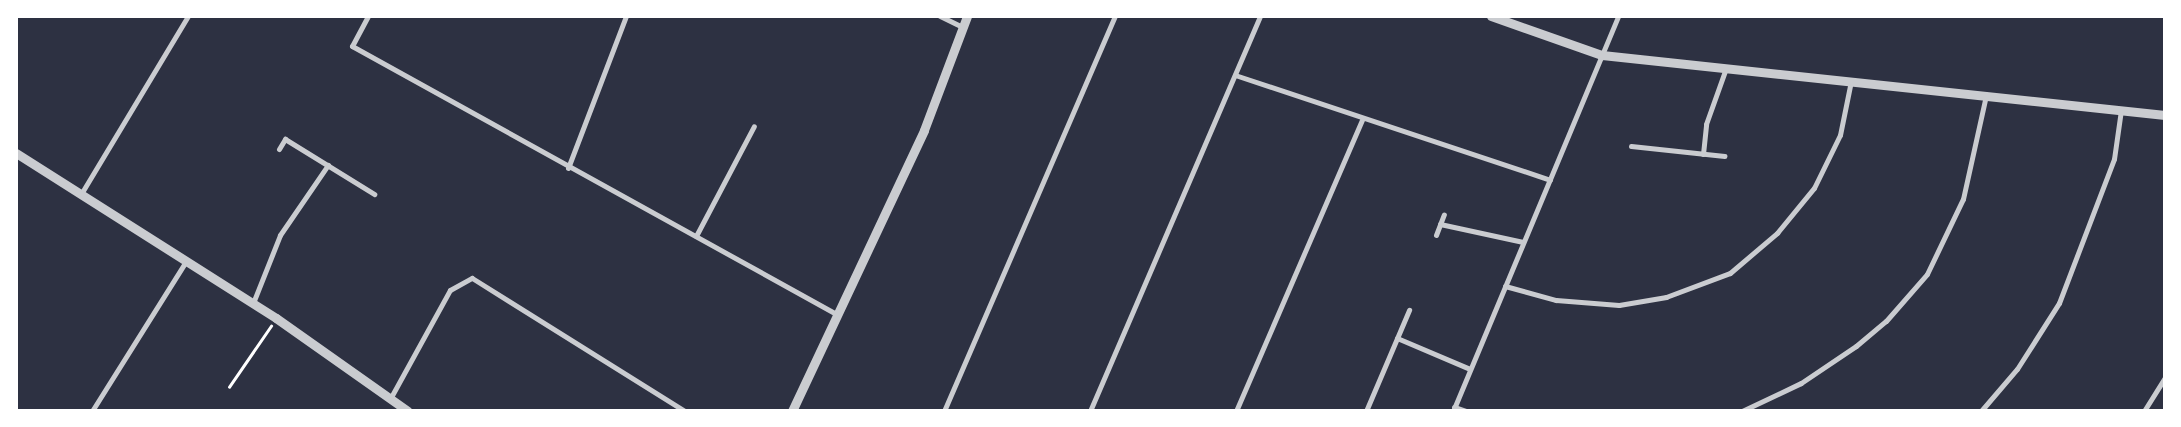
<!DOCTYPE html>
<style>
body{margin:0}
#map{position:relative;width:2181px;height:427px;overflow:hidden;background:#2d3142;font-family:Overpass,sans-serif}
div>[style]{position:absolute}
[style*='--x']{left:calc(var(--x)*1px);top:calc(var(--y)*1px);width:calc(var(--w)*1px);rotate:calc(var(--a)*1deg)}
.path>*{height:2.5px;margin:-1.25px;padding:0 1.25px;transform-origin:1.25px;border-radius:1.25px;background:#fff}
.minor>*{height:5px;margin:-2.5px;padding:0 2.5px;transform-origin:2.5px;border-radius:2.5px;background:#caccd0}
.tertiary>*{height:9px;margin:-4.5px;padding:0 4.5px;transform-origin:4.5px;border-radius:4.5px;background:#caccd0}
span{translate:-50% -50%;white-space:nowrap;text-align:center;line-height:1.15;-webkit-text-stroke:4px #fff;paint-order:stroke}
.frame{position:absolute;inset:0;border:18px solid #fff;pointer-events:none}
</style>
<div id="map">
<div class="path">
<i style="--x:229;--y:387;--w:74;--a:-55.5"></i>
</div>
<div class="minor">
<i style="--x:368;--y:16;--w:34;--a:118"></i>
<i style="--x:352;--y:46;--w:555;--a:28.96"></i>
<i style="--x:940;--y:16;--w:25;--a:26"></i>
<i style="--x:1235;--y:75;--w:332;--a:18.4"></i>
<i style="--x:1631;--y:146;--w:94;--a:6.1"></i>
<i style="--x:279;--y:149;--w:12;--a:-59"></i>
<i style="--x:285;--y:139;--w:105;--a:31.7"></i>
<i style="--x:1703;--y:154;--w:30;--a:-84"></i>
<i style="--x:1706;--y:124;--w:59;--a:-70.3"></i>
<i style="--x:568;--y:168;--w:163;--a:-69.1"></i>
<i style="--x:81;--y:194;--w:208;--a:-59"></i>
<i style="--x:1440;--y:224;--w:85;--a:12.2"></i>
<i style="--x:1436;--y:235;--w:22;--a:-69"></i>
<i style="--x:696;--y:236;--w:124;--a:-62.2"></i>
<i style="--x:1505;--y:286;--w:53;--a:15.4"></i>
<i style="--x:1556;--y:300;--w:63;--a:4.5"></i>
<i style="--x:1619;--y:305;--w:48;--a:-9.7"></i>
<i style="--x:1666;--y:297;--w:68;--a:-20.6"></i>
<i style="--x:1730;--y:273;--w:62;--a:-40.4"></i>
<i style="--x:1777;--y:233;--w:58;--a:-50.6"></i>
<i style="--x:1814;--y:188;--w:59;--a:-63.9"></i>
<i style="--x:1840;--y:135;--w:55;--a:-78.5"></i>
<i style="--x:253;--y:303;--w:73;--a:-68.3"></i>
<i style="--x:280;--y:235;--w:85;--a:-55.6"></i>
<i style="--x:1397;--y:338;--w:79;--a:23"></i>
<i style="--x:390;--y:399;--w:124;--a:-61.2"></i>
<i style="--x:450;--y:290;--w:25;--a:-29"></i>
<i style="--x:472;--y:278;--w:251;--a:32"></i>
<i style="--x:1454;--y:407;--w:13;--a:18"></i>
<i style="--x:92;--y:411;--w:177;--a:-57.9"></i>
<i style="--x:944;--y:411;--w:430;--a:-66.6"></i>
<i style="--x:1090;--y:411;--w:430;--a:-66.7"></i>
<i style="--x:1236;--y:411;--w:319;--a:-66.6"></i>
<i style="--x:1366;--y:411;--w:110;--a:-66.9"></i>
<i style="--x:1453;--y:411;--w:428;--a:-67.3"></i>
<i style="--x:1742;--y:411;--w:65;--a:-25.4"></i>
<i style="--x:1801;--y:383;--w:66;--a:-33.9"></i>
<i style="--x:1856;--y:346;--w:39;--a:-40"></i>
<i style="--x:1886;--y:321;--w:62;--a:-48.9"></i>
<i style="--x:1927;--y:274;--w:83;--a:-64.4"></i>
<i style="--x:1963;--y:199;--w:107;--a:-77.5"></i>
<i style="--x:1981;--y:411;--w:55;--a:-49.4"></i>
<i style="--x:2017;--y:369;--w:78;--a:-57.5"></i>
<i style="--x:2059;--y:303;--w:154;--a:-69.1"></i>
<i style="--x:2114;--y:159;--w:49;--a:-81.9"></i>
<i style="--x:2144;--y:411;--w:40;--a:-58"></i>
</div>
<div class="tertiary">
<i style="--x:1491;--y:16;--w:118;--a:19.4"></i>
<i style="--x:1602;--y:55;--w:566;--a:6.08"></i>
<i style="--x:16;--y:153;--w:308;--a:32.4"></i>
<i style="--x:276;--y:318;--w:161;--a:35.2"></i>
<i style="--x:792;--y:411;--w:310;--a:-64.8"></i>
<i style="--x:924;--y:130;--w:122;--a:-69.3"></i>
</div>
<div class="frame"></div>
</div>
